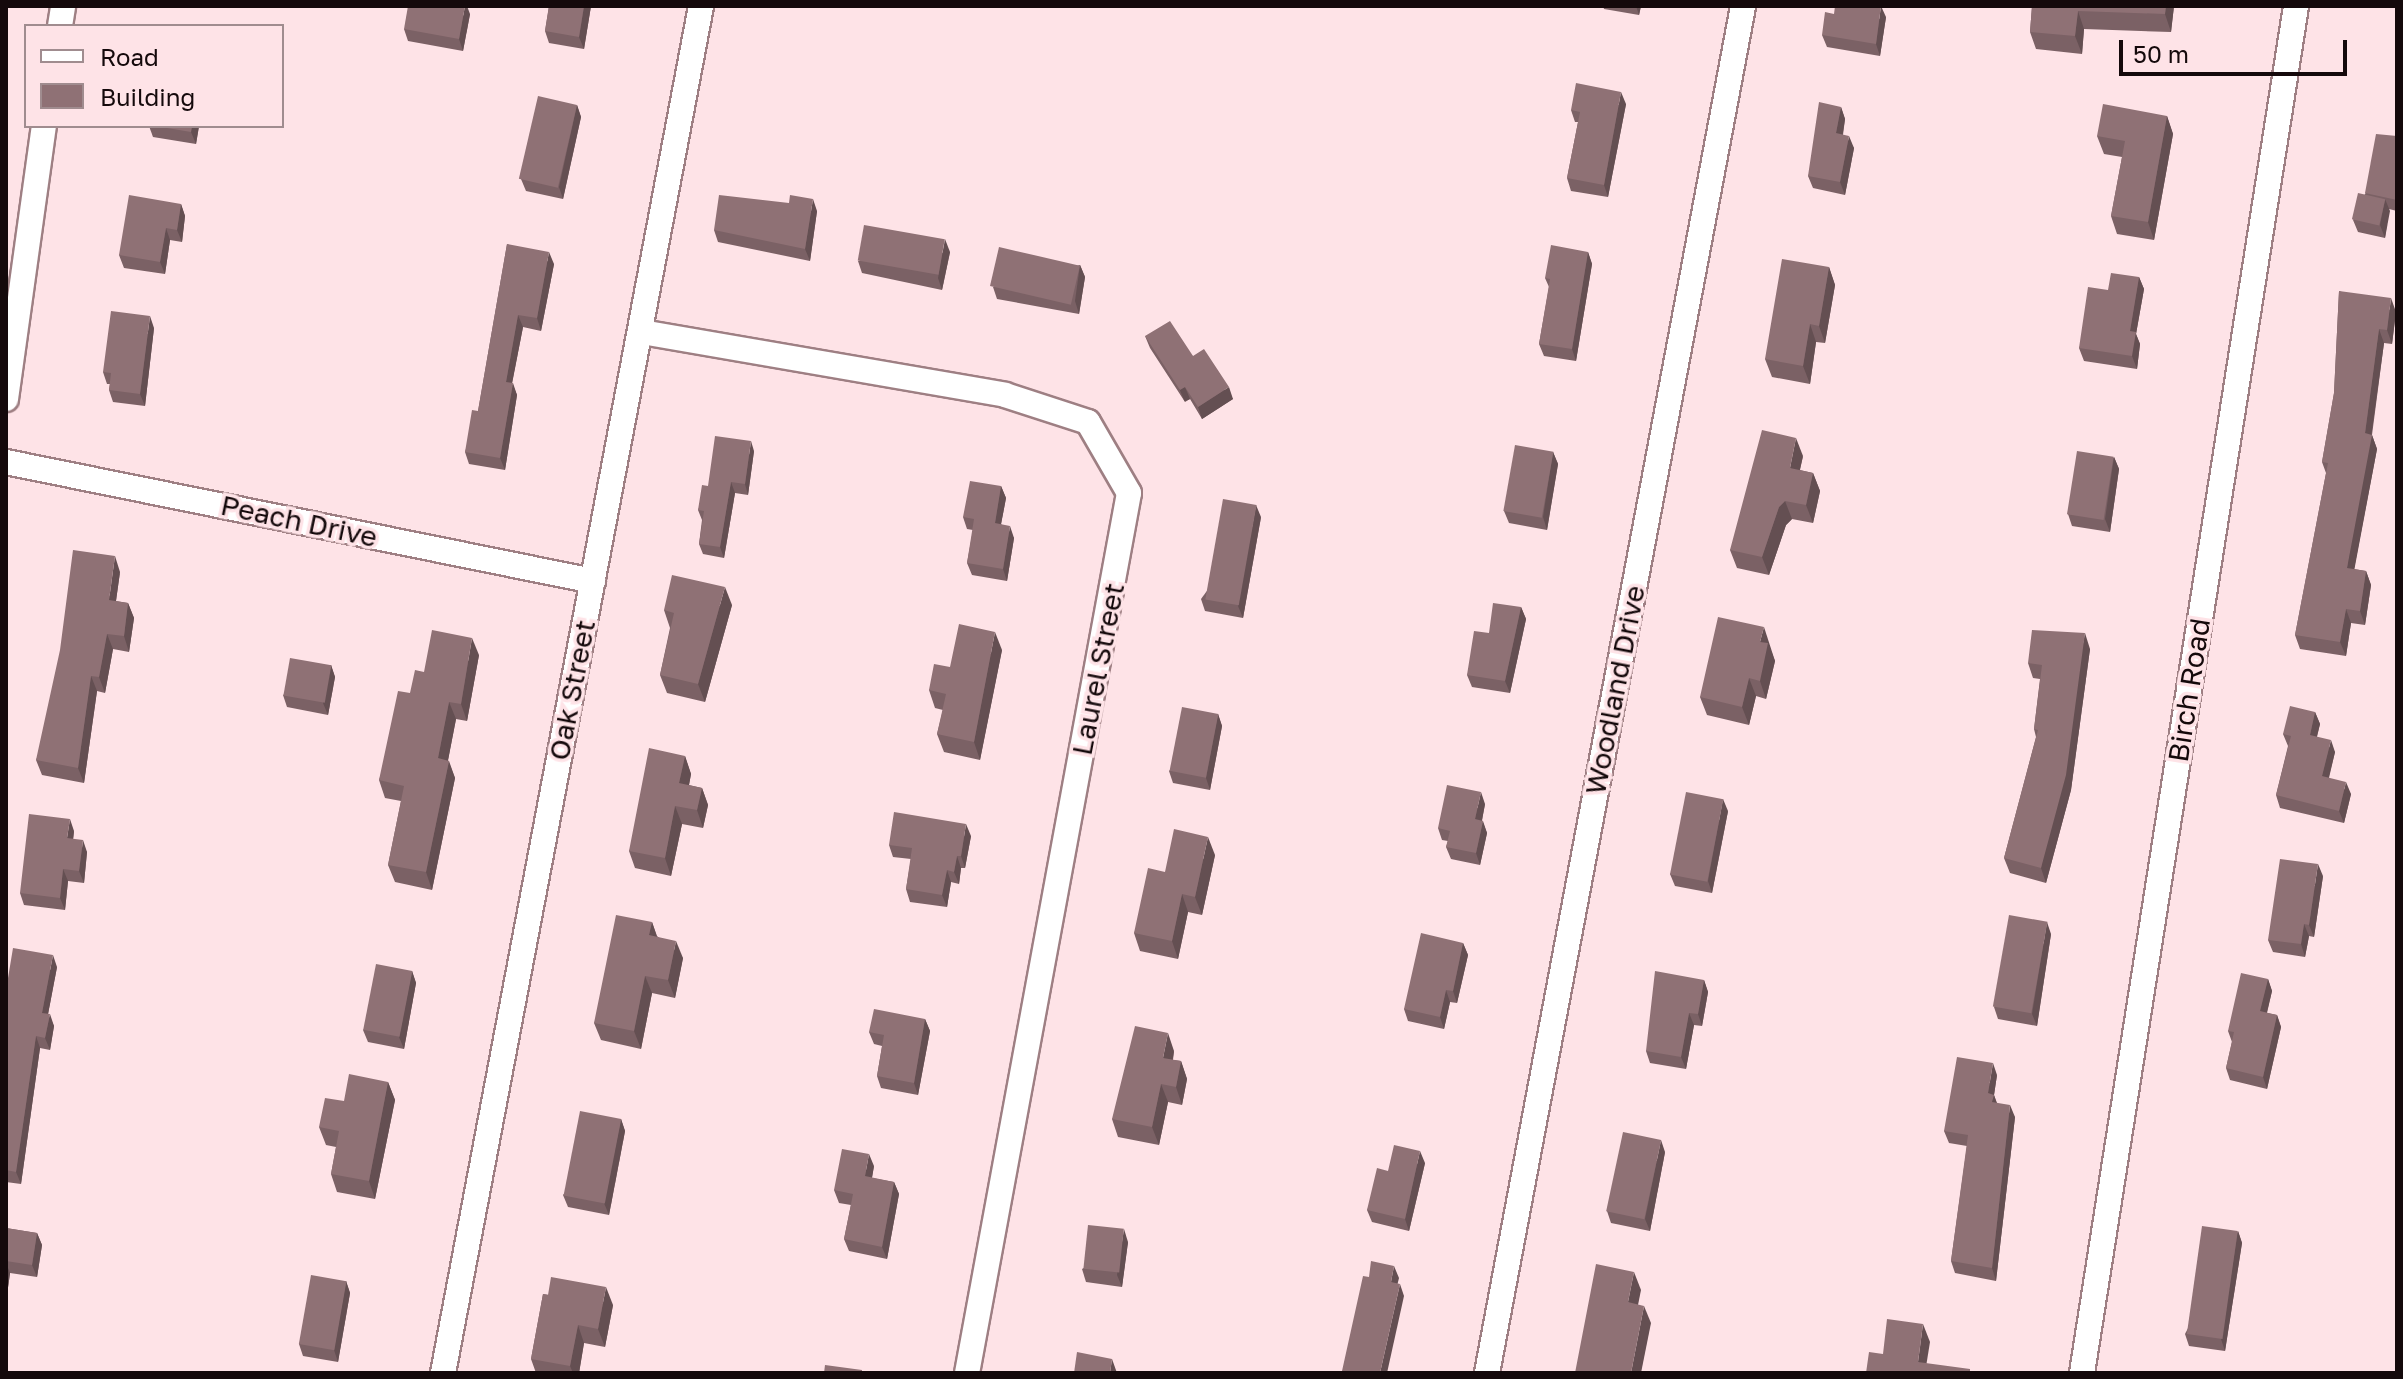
<!DOCTYPE html>
<style>
body{margin:0}
#map{position:relative;width:2403px;height:1379px;overflow:hidden;background:#fee3e7;font-family:"Golos Text",sans-serif}
div>[style]{position:absolute}
[style*='--x']{left:calc(var(--x)*1px);top:calc(var(--y)*1px);width:calc(var(--w)*1px);rotate:calc(var(--a)*1deg)}
.roads{filter:drop-shadow(2px 0 #9e7f83) drop-shadow(-2px 0 #9e7f83) drop-shadow(0 2px #9e7f83) drop-shadow(0 -2px #9e7f83)}
.street>*{height:24px;margin:-12px;padding:0 12px;transform-origin:12px;border-radius:12px;background:#fff}
.wall>*{inset:0;background:#7b6165}
.shaded-wall>*{inset:0;background:#644f52;transform-origin:0 0}
.building>*{inset:0;background:#8f7175;transform-origin:0 0}
span{translate:-50% -50%;white-space:nowrap;text-align:center;line-height:1.15;-webkit-text-stroke:7px #fee3e7;paint-order:stroke}
.street-label{font-size:28px;color:#14090b}
.frame{position:absolute;inset:0;border:8px solid #14090b;pointer-events:none}
.legend{position:absolute;left:24px;top:24px;width:260px;height:104px;box-sizing:border-box;background:#fee3e7;border:2px solid #a08c8f;margin:0;padding:10px 14px;list-style:none;font-size:24px;color:#14090b}
.legend li{display:flex;align-items:center;gap:16px;height:40px}
.legend b{width:40px;border:2px solid #a08c8f}
.scale{position:absolute;left:2119px;top:40px;width:228px;height:36px;box-sizing:border-box;border:4px solid #14090b;border-top:0;padding-left:10px;font-size:24px;line-height:28px;white-space:nowrap;color:#14090b;-webkit-text-stroke:6px #fee3e7;paint-order:stroke}
</style>
<div id="map">
<div class="roads">
<div class="street">
<i style="--x:60;--y:26;--w:20;--a:-81"></i>
<i style="--x:642;--y:332;--w:368;--a:9.8"></i>
<i style="--x:1005;--y:395;--w:87;--a:18"></i>
<i style="--x:1088;--y:422;--w:82;--a:60"></i>
<i style="--x:1129;--y:493;--w:895;--a:100.43"></i>
<i style="--x:6;--y:399;--w:276;--a:-82.1"></i>
<i style="--x:6;--y:462;--w:599;--a:11.46"></i>
<i style="--x:443;--y:1373;--w:1391;--a:-79.31"></i>
<i style="--x:1487;--y:1373;--w:1391;--a:-79.39"></i>
<i style="--x:2082;--y:1373;--w:1384;--a:-81.1"></i>
</div>
</div>
<div class="wall">
<i style="clip-path:polygon(549px 6px,591px 6px,584px 49px,549px 43px,545px 31px)"></i>
<i style="clip-path:polygon(1603px 6px,1641px 6px,1639px 15px,1604px 9px)"></i>
<i style="clip-path:polygon(2032px 6px,2174px 6px,2171px 32px,2084px 29px,2082px 54px,2036px 49px,2030px 32px)"></i>
<i style="clip-path:polygon(470px 14px,463px 51px,408px 41px,404px 29px)"></i>
<i style="clip-path:polygon(1886px 17px,1880px 56px,1827px 47px,1822px 35px)"></i>
<i style="clip-path:polygon(1626px 104px,1608px 197px,1571px 191px,1567px 178px,1578px 122px,1575px 122px,1571px 110px)"></i>
<i style="clip-path:polygon(577px 105px,581px 117px,563px 199px,526px 191px,521px 179px)"></i>
<i style="clip-path:polygon(1841px 107px,1845px 119px,1843px 135px,1854px 148px,1845px 195px,1813px 188px,1808px 176px)"></i>
<i style="clip-path:polygon(2167px 116px,2173px 134px,2154px 240px,2117px 234px,2111px 216px,2122px 157px,2104px 154px,2097px 136px)"></i>
<i style="clip-path:polygon(149px 126px,199px 126px,196px 144px,153px 137px)"></i>
<i style="clip-path:polygon(2397px 136px,2397px 211px,2389px 209px,2385px 238px,2358px 232px,2353px 220px,2365px 194px)"></i>
<i style="clip-path:polygon(181px 204px,185px 216px,182px 242px,170px 240px,165px 274px,124px 268px,119px 255px)"></i>
<i style="clip-path:polygon(817px 211px,810px 261px,718px 242px,714px 230px)"></i>
<i style="clip-path:polygon(507px 244px,554px 264px,541px 331px,523px 327px,512px 383px,517px 395px,505px 470px,469px 464px,465px 452px,478px 411px)"></i>
<i style="clip-path:polygon(950px 252px,942px 290px,862px 273px,858px 261px)"></i>
<i style="clip-path:polygon(1588px 252px,1592px 264px,1576px 361px,1544px 356px,1539px 344px,1549px 287px,1545px 278px)"></i>
<i style="clip-path:polygon(1080px 265px,1085px 277px,1079px 314px,997px 299px,993px 287px)"></i>
<i style="clip-path:polygon(1829px 267px,1835px 285px,1825px 343px,1816px 342px,1810px 384px,1772px 377px,1765px 359px)"></i>
<i style="clip-path:polygon(2139px 277px,2144px 289px,2136px 334px,2140px 344px,2137px 369px,2084px 361px,2079px 348px,2108px 290px)"></i>
<i style="clip-path:polygon(2339px 291px,2396px 312px,2392px 344px,2384px 343px,2372px 435px,2377px 449px,2354px 569px,2366px 571px,2371px 585px,2365px 625px,2351px 623px,2346px 656px,2300px 649px,2295px 635px,2326px 473px,2322px 462px,2334px 393px)"></i>
<i style="clip-path:polygon(154px 328px,145px 406px,113px 402px,109px 390px,110px 384px,107px 384px,103px 372px)"></i>
<i style="clip-path:polygon(1145px 336px,1193px 356px,1233px 399px,1202px 419px,1190px 399px,1185px 402px,1150px 348px)"></i>
<i style="clip-path:polygon(754px 451px,748px 495px,735px 493px,724px 558px,703px 554px,699px 544px,702px 520px,698px 510px,708px 486px)"></i>
<i style="clip-path:polygon(1553px 452px,1558px 464px,1547px 530px,1509px 523px,1504px 511px)"></i>
<i style="clip-path:polygon(1803px 456px,1800px 470px,1813px 473px,1820px 491px,1813px 523px,1792px 519px,1786px 525px,1769px 575px,1737px 568px,1730px 550px)"></i>
<i style="clip-path:polygon(2114px 457px,2119px 469px,2110px 532px,2072px 526px,2068px 514px)"></i>
<i style="clip-path:polygon(1001px 486px,1006px 498px,1001px 524px,1014px 538px,1007px 581px,972px 575px,967px 563px,973px 530px,967px 529px,963px 517px)"></i>
<i style="clip-path:polygon(1261px 517px,1243px 618px,1205px 611px,1201px 599px)"></i>
<i style="clip-path:polygon(120px 572px,116px 601px,128px 603px,134px 618px,129px 652px,113px 649px,105px 693px,97px 691px,84px 783px,42px 775px,36px 760px)"></i>
<i style="clip-path:polygon(732px 605px,705px 702px,667px 693px,660px 675px,670px 628px,664px 610px)"></i>
<i style="clip-path:polygon(1521px 607px,1526px 619px,1510px 693px,1472px 687px,1467px 675px,1489px 633px)"></i>
<i style="clip-path:polygon(1770px 645px,1770px 648px,1775px 661px,1766px 699px,1756px 696px,1749px 725px,1707px 715px,1700px 697px)"></i>
<i style="clip-path:polygon(2090px 649px,2071px 790px,2046px 883px,2010px 873px,2004px 858px,2036px 737px,2034px 729px,2040px 679px,2033px 678px,2028px 663px)"></i>
<i style="clip-path:polygon(1002px 650px,980px 760px,944px 752px,937px 734px,943px 710px,935px 708px,929px 690px,950px 667px)"></i>
<i style="clip-path:polygon(479px 655px,467px 721px,456px 719px,448px 760px,455px 778px,432px 890px,395px 882px,388px 865px,401px 801px,385px 798px,379px 780px,410px 693px)"></i>
<i style="clip-path:polygon(331px 665px,335px 677px,328px 715px,287px 707px,283px 695px)"></i>
<i style="clip-path:polygon(2315px 712px,2320px 724px,2317px 737px,2335px 752px,2329px 778px,2351px 794px,2344px 823px,2280px 808px,2276px 795px,2288px 746px,2283px 734px)"></i>
<i style="clip-path:polygon(1218px 714px,1222px 726px,1210px 790px,1173px 783px,1169px 771px)"></i>
<i style="clip-path:polygon(685px 756px,691px 774px,689px 785px,702px 788px,708px 805px,703px 828px,682px 824px,671px 876px,635px 868px,629px 851px)"></i>
<i style="clip-path:polygon(1485px 804px,1482px 820px,1487px 833px,1480px 865px,1451px 859px,1446px 847px,1448px 841px,1442px 840px,1438px 828px)"></i>
<i style="clip-path:polygon(1728px 811px,1712px 893px,1675px 886px,1670px 874px)"></i>
<i style="clip-path:polygon(74px 831px,73px 839px,87px 852px,84px 883px,68px 881px,65px 910px,24px 905px,20px 893px)"></i>
<i style="clip-path:polygon(971px 836px,965px 868px,961px 868px,959px 884px,951px 882px,947px 907px,910px 902px,906px 889px,911px 859px,893px 857px,889px 845px)"></i>
<i style="clip-path:polygon(1215px 855px,1202px 915px,1188px 912px,1178px 959px,1140px 951px,1134px 933px,1165px 872px)"></i>
<i style="clip-path:polygon(2323px 876px,2314px 937px,2309px 936px,2305px 957px,2273px 952px,2268px 940px)"></i>
<i style="clip-path:polygon(652px 922px,657px 936px,683px 958px,675px 998px,652px 993px,641px 1049px,601px 1040px,594px 1023px)"></i>
<i style="clip-path:polygon(2051px 934px,2037px 1026px,1998px 1019px,1994px 1007px)"></i>
<i style="clip-path:polygon(1463px 943px,1468px 955px,1457px 1003px,1450px 1002px,1444px 1029px,1408px 1021px,1404px 1009px)"></i>
<i style="clip-path:polygon(57px 967px,48px 1014px,54px 1026px,50px 1050px,40px 1048px,21px 1184px,6px 1182px,6px 990px)"></i>
<i style="clip-path:polygon(412px 971px,416px 983px,404px 1049px,368px 1042px,363px 1030px)"></i>
<i style="clip-path:polygon(2268px 979px,2272px 991px,2267px 1013px,2277px 1015px,2281px 1027px,2267px 1089px,2230px 1080px,2226px 1068px,2232px 1042px,2228px 1031px)"></i>
<i style="clip-path:polygon(1704px 980px,1708px 992px,1702px 1026px,1694px 1025px,1686px 1069px,1650px 1063px,1646px 1051px)"></i>
<i style="clip-path:polygon(925px 1019px,930px 1031px,918px 1095px,881px 1088px,877px 1076px,882px 1046px,874px 1044px,869px 1032px)"></i>
<i style="clip-path:polygon(1174px 1051px,1173px 1060px,1181px 1061px,1187px 1079px,1182px 1105px,1168px 1102px,1159px 1145px,1118px 1137px,1112px 1119px)"></i>
<i style="clip-path:polygon(1997px 1075px,1994px 1095px,1997px 1103px,2015px 1117px,1996px 1281px,1955px 1273px,1951px 1261px,1967px 1146px,1949px 1143px,1944px 1131px)"></i>
<i style="clip-path:polygon(388px 1082px,395px 1100px,375px 1199px,337px 1192px,331px 1174px,336px 1147px,326px 1145px,319px 1127px)"></i>
<i style="clip-path:polygon(621px 1119px,625px 1131px,609px 1215px,568px 1207px,563px 1195px)"></i>
<i style="clip-path:polygon(1665px 1152px,1650px 1231px,1611px 1223px,1607px 1211px)"></i>
<i style="clip-path:polygon(1425px 1163px,1409px 1231px,1372px 1222px,1367px 1210px,1388px 1171px)"></i>
<i style="clip-path:polygon(874px 1166px,872px 1178px,894px 1182px,899px 1194px,887px 1259px,849px 1251px,844px 1239px,851px 1205px,839px 1203px,834px 1190px)"></i>
<i style="clip-path:polygon(6px 1228px,37px 1233px,42px 1245px,37px 1277px,10px 1273px,6px 1302px)"></i>
<i style="clip-path:polygon(2238px 1231px,2242px 1243px,2225px 1351px,2189px 1346px,2185px 1334px)"></i>
<i style="clip-path:polygon(1128px 1242px,1122px 1287px,1086px 1282px,1082px 1269px)"></i>
<i style="clip-path:polygon(346px 1281px,350px 1293px,338px 1362px,303px 1356px,299px 1344px)"></i>
<i style="clip-path:polygon(543px 1294px,613px 1305px,605px 1347px,584px 1343px,579px 1373px,536px 1373px,531px 1359px)"></i>
</div>
<div class="shaded-wall">
<i style="clip-path:polygon(465px 6px,467px 6px,470px 14px,463px 51px,459px 39px)"></i>
<i style="clip-path:polygon(584px 6px,591px 6px,584px 49px,579px 37px)"></i>
<i style="clip-path:polygon(1636px 6px,1641px 6px,1639px 15px)"></i>
<i style="clip-path:polygon(1881px 6px,1886px 17px,1880px 56px,1876px 44px)"></i>
<i style="clip-path:polygon(2166px 6px,2174px 6px,2171px 32px,2165px 14px)"></i>
<i style="clip-path:polygon(2078px 11px,2084px 29px,2082px 54px,2075px 36px)"></i>
<i style="clip-path:polygon(1621px 92px,1626px 104px,1608px 197px,1604px 185px)"></i>
<i style="clip-path:polygon(577px 105px,581px 117px,563px 199px,559px 187px)"></i>
<i style="clip-path:polygon(1841px 107px,1845px 119px,1841px 145px,1836px 133px)"></i>
<i style="clip-path:polygon(2167px 116px,2173px 134px,2154px 240px,2148px 222px)"></i>
<i style="clip-path:polygon(192px 126px,199px 126px,196px 144px,191px 132px)"></i>
<i style="clip-path:polygon(1849px 136px,1854px 148px,1845px 195px,1840px 182px)"></i>
<i style="clip-path:polygon(813px 199px,817px 211px,810px 261px,805px 249px)"></i>
<i style="clip-path:polygon(2385px 199px,2390px 211px,2385px 238px,2380px 225px)"></i>
<i style="clip-path:polygon(181px 204px,185px 216px,182px 242px,177px 230px)"></i>
<i style="clip-path:polygon(166px 228px,170px 240px,165px 274px,160px 262px)"></i>
<i style="clip-path:polygon(945px 239px,950px 252px,942px 290px,938px 278px)"></i>
<i style="clip-path:polygon(549px 252px,554px 264px,541px 331px,537px 318px)"></i>
<i style="clip-path:polygon(1588px 252px,1592px 264px,1576px 361px,1572px 349px)"></i>
<i style="clip-path:polygon(1080px 265px,1085px 277px,1079px 314px,1075px 301px)"></i>
<i style="clip-path:polygon(1829px 267px,1835px 285px,1825px 343px,1819px 326px)"></i>
<i style="clip-path:polygon(2139px 277px,2144px 289px,2136px 334px,2140px 344px,2137px 369px,2132px 356px,2130px 331px)"></i>
<i style="clip-path:polygon(2391px 298px,2396px 312px,2392px 344px,2387px 330px)"></i>
<i style="clip-path:polygon(518px 315px,523px 327px,510px 394px,506px 382px)"></i>
<i style="clip-path:polygon(150px 316px,154px 328px,145px 406px,140px 394px)"></i>
<i style="clip-path:polygon(1810px 324px,1816px 342px,1810px 384px,1803px 366px)"></i>
<i style="clip-path:polygon(2379px 329px,2384px 343px,2370px 445px,2372px 435px,2377px 449px,2352px 582px,2347px 568px)"></i>
<i style="clip-path:polygon(513px 383px,517px 395px,505px 470px,500px 458px)"></i>
<i style="left:1185px;top:387px;width:13px;height:6px;rotate:67deg"></i>
<i style="clip-path:polygon(1229px 387px,1233px 399px,1202px 419px,1198px 407px)"></i>
<i style="clip-path:polygon(1796px 438px,1803px 456px,1796px 486px,1790px 468px)"></i>
<i style="clip-path:polygon(751px 441px,754px 451px,748px 495px,745px 484px)"></i>
<i style="clip-path:polygon(1553px 452px,1558px 464px,1547px 530px,1543px 517px)"></i>
<i style="clip-path:polygon(2114px 457px,2119px 469px,2110px 532px,2105px 519px)"></i>
<i style="clip-path:polygon(1813px 473px,1820px 491px,1813px 523px,1806px 505px)"></i>
<i style="clip-path:polygon(731px 482px,735px 493px,724px 558px,720px 547px)"></i>
<i style="clip-path:polygon(1001px 486px,1006px 498px,999px 535px,995px 523px)"></i>
<i style="clip-path:polygon(1785px 501px,1792px 519px,1786px 525px,1769px 575px,1762px 557px,1779px 507px)"></i>
<i style="clip-path:polygon(1256px 505px,1261px 517px,1243px 618px,1238px 606px)"></i>
<i style="clip-path:polygon(1010px 526px,1014px 538px,1007px 581px,1003px 569px)"></i>
<i style="clip-path:polygon(115px 556px,120px 572px,114px 615px,109px 600px)"></i>
<i style="clip-path:polygon(2366px 571px,2371px 585px,2365px 625px,2360px 611px)"></i>
<i style="clip-path:polygon(725px 587px,732px 605px,705px 702px,698px 684px)"></i>
<i style="clip-path:polygon(128px 603px,134px 618px,129px 652px,124px 636px)"></i>
<i style="clip-path:polygon(1521px 607px,1526px 619px,1510px 693px,1505px 681px)"></i>
<i style="clip-path:polygon(2346px 609px,2351px 623px,2346px 656px,2340px 642px)"></i>
<i style="clip-path:polygon(1764px 627px,1775px 661px,1766px 699px,1760px 681px,1760px 642px)"></i>
<i style="clip-path:polygon(995px 632px,1002px 650px,980px 760px,974px 742px)"></i>
<i style="clip-path:polygon(2085px 633px,2090px 649px,2071px 790px,2046px 883px,2041px 868px)"></i>
<i style="clip-path:polygon(107px 634px,113px 649px,105px 693px,99px 677px)"></i>
<i style="clip-path:polygon(472px 638px,479px 655px,467px 721px,461px 704px)"></i>
<i style="clip-path:polygon(331px 665px,335px 677px,328px 715px,323px 703px)"></i>
<i style="clip-path:polygon(91px 676px,97px 691px,84px 783px,78px 768px)"></i>
<i style="clip-path:polygon(1749px 678px,1756px 696px,1749px 725px,1742px 707px)"></i>
<i style="clip-path:polygon(449px 702px,456px 719px,445px 776px,438px 758px)"></i>
<i style="clip-path:polygon(2315px 712px,2320px 724px,2314px 747px,2310px 735px)"></i>
<i style="clip-path:polygon(1218px 714px,1222px 726px,1210px 790px,1206px 778px)"></i>
<i style="clip-path:polygon(2331px 740px,2335px 752px,2326px 788px,2322px 776px)"></i>
<i style="clip-path:polygon(685px 756px,691px 774px,686px 801px,679px 783px)"></i>
<i style="clip-path:polygon(449px 761px,455px 778px,432px 890px,426px 872px)"></i>
<i style="clip-path:polygon(2346px 782px,2351px 794px,2344px 823px,2339px 811px)"></i>
<i style="clip-path:polygon(702px 788px,708px 805px,703px 828px,697px 810px)"></i>
<i style="clip-path:polygon(1481px 792px,1485px 804px,1480px 831px,1475px 819px)"></i>
<i style="clip-path:polygon(1723px 799px,1728px 811px,1712px 893px,1708px 881px)"></i>
<i style="clip-path:polygon(675px 806px,682px 824px,671px 876px,665px 858px)"></i>
<i style="clip-path:polygon(70px 819px,74px 831px,72px 850px,67px 838px)"></i>
<i style="clip-path:polygon(1483px 821px,1487px 833px,1480px 865px,1476px 853px)"></i>
<i style="clip-path:polygon(966px 824px,971px 836px,965px 868px,961px 856px)"></i>
<i style="clip-path:polygon(1208px 837px,1215px 855px,1202px 915px,1195px 897px)"></i>
<i style="clip-path:polygon(83px 840px,87px 852px,84px 883px,79px 871px)"></i>
<i style="clip-path:polygon(957px 856px,961px 868px,959px 884px,954px 872px)"></i>
<i style="clip-path:polygon(2318px 864px,2323px 876px,2314px 937px,2309px 925px)"></i>
<i style="clip-path:polygon(63px 869px,68px 881px,65px 910px,60px 898px)"></i>
<i style="clip-path:polygon(947px 870px,951px 882px,947px 907px,942px 895px)"></i>
<i style="clip-path:polygon(1182px 894px,1188px 912px,1178px 959px,1172px 941px)"></i>
<i style="clip-path:polygon(652px 922px,658px 940px,649px 935px)"></i>
<i style="clip-path:polygon(2047px 922px,2051px 934px,2037px 1026px,2032px 1014px)"></i>
<i style="clip-path:polygon(2304px 924px,2309px 936px,2305px 957px,2301px 944px)"></i>
<i style="clip-path:polygon(676px 941px,683px 958px,675px 998px,668px 980px)"></i>
<i style="clip-path:polygon(1463px 943px,1468px 955px,1457px 1003px,1453px 991px)"></i>
<i style="clip-path:polygon(53px 955px,57px 967px,46px 1025px,42px 1013px)"></i>
<i style="clip-path:polygon(412px 971px,416px 983px,404px 1049px,399px 1037px)"></i>
<i style="clip-path:polygon(645px 976px,652px 993px,641px 1049px,634px 1031px)"></i>
<i style="clip-path:polygon(2268px 979px,2272px 991px,2264px 1024px,2260px 1011px)"></i>
<i style="clip-path:polygon(1704px 980px,1708px 992px,1702px 1026px,1698px 1014px)"></i>
<i style="clip-path:polygon(1446px 990px,1450px 1002px,1444px 1029px,1440px 1017px)"></i>
<i style="clip-path:polygon(1689px 1013px,1694px 1025px,1686px 1069px,1681px 1057px)"></i>
<i style="clip-path:polygon(50px 1014px,54px 1026px,50px 1050px,45px 1038px)"></i>
<i style="clip-path:polygon(2277px 1015px,2281px 1027px,2267px 1089px,2263px 1077px)"></i>
<i style="clip-path:polygon(925px 1019px,930px 1031px,918px 1095px,914px 1083px)"></i>
<i style="clip-path:polygon(1168px 1033px,1174px 1051px,1170px 1076px,1163px 1058px)"></i>
<i style="clip-path:polygon(36px 1036px,40px 1048px,21px 1184px,16px 1172px)"></i>
<i style="clip-path:polygon(1181px 1061px,1187px 1079px,1182px 1105px,1176px 1087px)"></i>
<i style="clip-path:polygon(1993px 1063px,1997px 1075px,1994px 1095px,1998px 1107px,1997px 1114px,1988px 1093px)"></i>
<i style="clip-path:polygon(388px 1082px,395px 1100px,375px 1199px,369px 1181px)"></i>
<i style="clip-path:polygon(1161px 1084px,1168px 1102px,1159px 1145px,1152px 1127px)"></i>
<i style="clip-path:polygon(2010px 1105px,2015px 1117px,1996px 1281px,1992px 1268px)"></i>
<i style="clip-path:polygon(621px 1119px,625px 1131px,609px 1215px,604px 1203px)"></i>
<i style="clip-path:polygon(1661px 1140px,1665px 1152px,1650px 1231px,1645px 1219px)"></i>
<i style="clip-path:polygon(1420px 1151px,1425px 1163px,1409px 1231px,1405px 1219px)"></i>
<i style="clip-path:polygon(869px 1154px,874px 1166px,870px 1188px,865px 1176px)"></i>
<i style="clip-path:polygon(894px 1182px,899px 1194px,887px 1259px,882px 1247px)"></i>
<i style="clip-path:polygon(1124px 1229px,1128px 1242px,1122px 1287px,1117px 1275px)"></i>
<i style="clip-path:polygon(2238px 1231px,2242px 1243px,2225px 1351px,2221px 1339px)"></i>
<i style="clip-path:polygon(37px 1233px,42px 1245px,37px 1277px,32px 1265px)"></i>
<i style="clip-path:polygon(6px 1263px,10px 1273px,6px 1302px)"></i>
<i style="clip-path:polygon(1394px 1266px,1399px 1278px,1395px 1294px,1391px 1282px)"></i>
<i style="clip-path:polygon(1634px 1272px,1641px 1290px,1635px 1320px,1628px 1302px)"></i>
<i style="clip-path:polygon(346px 1281px,350px 1293px,338px 1362px,334px 1350px)"></i>
<i style="clip-path:polygon(1400px 1284px,1404px 1296px,1387px 1373px,1380px 1373px)"></i>
<i style="clip-path:polygon(606px 1287px,613px 1305px,605px 1347px,598px 1329px)"></i>
<i style="clip-path:polygon(1644px 1306px,1651px 1323px,1641px 1373px,1631px 1373px)"></i>
<i style="clip-path:polygon(1923px 1324px,1930px 1342px,1925px 1373px,1918px 1362px)"></i>
<i style="clip-path:polygon(578px 1325px,584px 1343px,579px 1373px,573px 1373px,570px 1366px)"></i>
<i style="clip-path:polygon(1112px 1359px,1117px 1373px,1110px 1373px)"></i>
</div>
<div class="building">
<i style="clip-path:polygon(408px 6px,465px 6px,459px 39px,404px 29px)"></i>
<i style="clip-path:polygon(549px 6px,584px 6px,579px 37px,545px 31px)"></i>
<i style="clip-path:polygon(1835px 6px,1881px 6px,1876px 44px,1822px 35px,1825px 12px,1834px 14px)"></i>
<i style="clip-path:polygon(2032px 6px,2166px 6px,2165px 14px,2078px 11px,2075px 36px,2030px 32px)"></i>
<i style="clip-path:polygon(1576px 83px,1621px 92px,1604px 185px,1567px 178px,1580px 112px,1571px 110px)"></i>
<i style="left:538px;top:96px;width:40px;height:85px;rotate:13deg"></i>
<i style="clip-path:polygon(1819px 102px,1841px 107px,1836px 133px,1849px 136px,1840px 182px,1808px 176px)"></i>
<i style="clip-path:polygon(2103px 104px,2167px 116px,2148px 222px,2111px 216px,2125px 141px,2097px 136px)"></i>
<i style="clip-path:polygon(155px 126px,192px 126px,191px 132px)"></i>
<i style="clip-path:polygon(2376px 134px,2397px 136px,2397px 200px,2365px 193px)"></i>
<i style="left:2358px;top:193px;width:28px;height:27px;rotate:13deg"></i>
<i style="clip-path:polygon(129px 195px,181px 204px,177px 230px,166px 228px,160px 262px,119px 255px)"></i>
<i style="clip-path:polygon(719px 195px,789px 203px,790px 195px,813px 199px,805px 249px,714px 230px)"></i>
<i style="left:864px;top:225px;width:82px;height:36px;rotate:10deg"></i>
<i style="clip-path:polygon(507px 244px,549px 252px,537px 318px,518px 315px,506px 382px,513px 383px,500px 458px,465px 452px,472px 410px,478px 411px)"></i>
<i style="clip-path:polygon(1551px 245px,1588px 252px,1572px 349px,1539px 344px,1550px 279px,1545px 278px)"></i>
<i style="left:999px;top:247px;width:83px;height:40px;rotate:13deg"></i>
<i style="clip-path:polygon(1782px 259px,1829px 267px,1819px 326px,1810px 324px,1803px 366px,1765px 359px)"></i>
<i style="clip-path:polygon(2111px 273px,2139px 277px,2130px 331px,2136px 332px,2132px 356px,2079px 348px,2088px 287px,2108px 290px)"></i>
<i style="clip-path:polygon(2339px 291px,2391px 298px,2387px 330px,2379px 329px,2365px 433px,2372px 435px,2347px 568px,2366px 571px,2360px 611px,2346px 609px,2340px 642px,2295px 635px,2328px 463px,2322px 462px,2334px 393px)"></i>
<i style="clip-path:polygon(111px 311px,150px 316px,140px 394px,109px 390px,111px 373px,103px 372px)"></i>
<i style="clip-path:polygon(1170px 321px,1193px 356px,1204px 349px,1229px 387px,1198px 407px,1185px 387px,1180px 390px,1145px 336px)"></i>
<i style="clip-path:polygon(1762px 430px,1796px 438px,1790px 468px,1813px 473px,1806px 505px,1785px 501px,1779px 507px,1762px 557px,1730px 550px)"></i>
<i style="clip-path:polygon(715px 436px,751px 441px,745px 484px,731px 482px,720px 547px,699px 544px,704px 511px,698px 510px,702px 485px,708px 486px)"></i>
<i style="left:1515px;top:445px;width:39px;height:67px;rotate:10deg"></i>
<i style="left:2077px;top:451px;width:37px;height:64px;rotate:9deg"></i>
<i style="clip-path:polygon(970px 481px,1001px 486px,995px 523px,1010px 526px,1003px 569px,967px 563px,974px 519px,963px 517px)"></i>
<i style="left:1223px;top:499px;width:34px;height:102px;rotate:10deg"></i>
<i style="clip-path:polygon(73px 550px,115px 556px,109px 600px,128px 603px,124px 636px,107px 634px,99px 677px,91px 676px,78px 768px,36px 760px,60px 650px)"></i>
<i style="clip-path:polygon(672px 575px,725px 587px,698px 684px,660px 675px,674px 613px,664px 610px)"></i>
<i style="clip-path:polygon(1493px 603px,1521px 607px,1505px 681px,1467px 675px,1474px 631px,1489px 633px)"></i>
<i style="clip-path:polygon(1718px 617px,1764px 627px,1760px 642px,1768px 643px,1760px 681px,1749px 678px,1742px 707px,1700px 697px)"></i>
<i style="clip-path:polygon(959px 624px,995px 632px,974px 742px,937px 734px,946px 694px,929px 690px,934px 664px,950px 667px)"></i>
<i style="clip-path:polygon(432px 630px,472px 638px,461px 704px,449px 702px,438px 758px,449px 761px,426px 872px,388px 865px,404px 786px,379px 780px,398px 691px,410px 693px,415px 670px,424px 672px)"></i>
<i style="clip-path:polygon(2032px 630px,2085px 633px,2066px 775px,2041px 868px,2004px 858px,2038px 730px,2034px 729px,2042px 665px,2028px 663px)"></i>
<i style="left:290px;top:658px;width:42px;height:38px;rotate:10deg"></i>
<i style="clip-path:polygon(2290px 706px,2315px 712px,2310px 735px,2331px 740px,2322px 776px,2346px 782px,2339px 811px,2276px 795px,2291px 736px,2283px 734px)"></i>
<i style="left:1182px;top:707px;width:37px;height:65px;rotate:11deg"></i>
<i style="clip-path:polygon(649px 748px,685px 756px,679px 783px,702px 788px,697px 810px,675px 806px,665px 858px,629px 851px)"></i>
<i style="clip-path:polygon(1447px 785px,1481px 792px,1475px 819px,1483px 821px,1476px 853px,1446px 847px,1450px 831px,1438px 828px)"></i>
<i style="left:1686px;top:792px;width:38px;height:84px;rotate:11deg"></i>
<i style="clip-path:polygon(894px 812px,966px 824px,961px 856px,957px 856px,954px 872px,947px 870px,942px 895px,906px 889px,912px 848px,889px 845px)"></i>
<i style="clip-path:polygon(29px 814px,70px 819px,67px 838px,83px 840px,79px 871px,63px 869px,60px 898px,20px 893px)"></i>
<i style="clip-path:polygon(1174px 829px,1208px 837px,1195px 897px,1182px 894px,1172px 941px,1134px 933px,1148px 868px,1165px 872px)"></i>
<i style="clip-path:polygon(2280px 859px,2318px 864px,2309px 925px,2304px 924px,2301px 944px,2268px 940px)"></i>
<i style="clip-path:polygon(616px 915px,652px 922px,649px 935px,676px 941px,668px 980px,645px 976px,634px 1031px,594px 1023px)"></i>
<i style="left:2009px;top:915px;width:39px;height:93px;rotate:10deg"></i>
<i style="clip-path:polygon(1421px 933px,1463px 943px,1453px 991px,1446px 990px,1440px 1017px,1404px 1009px)"></i>
<i style="clip-path:polygon(13px 948px,53px 955px,42px 1013px,50px 1014px,45px 1038px,36px 1036px,16px 1172px,6px 1170px,6px 990px)"></i>
<i style="left:376px;top:964px;width:37px;height:67px;rotate:11deg"></i>
<i style="clip-path:polygon(1655px 971px,1704px 980px,1698px 1014px,1689px 1013px,1681px 1057px,1646px 1051px)"></i>
<i style="clip-path:polygon(2241px 973px,2268px 979px,2260px 1011px,2277px 1015px,2263px 1077px,2226px 1068px,2234px 1032px,2228px 1031px)"></i>
<i style="clip-path:polygon(874px 1009px,925px 1019px,914px 1083px,877px 1076px,884px 1035px,869px 1032px)"></i>
<i style="clip-path:polygon(1135px 1026px,1168px 1033px,1163px 1058px,1181px 1061px,1176px 1087px,1161px 1084px,1152px 1127px,1112px 1119px)"></i>
<i style="clip-path:polygon(1957px 1057px,1993px 1063px,1988px 1093px,1994px 1095px,1992px 1102px,2010px 1105px,1992px 1268px,1951px 1261px,1968px 1135px,1944px 1131px)"></i>
<i style="clip-path:polygon(349px 1074px,388px 1082px,369px 1181px,331px 1174px,339px 1131px,319px 1127px,325px 1098px,344px 1101px)"></i>
<i style="left:580px;top:1111px;width:42px;height:86px;rotate:11deg"></i>
<i style="left:1623px;top:1132px;width:39px;height:81px;rotate:12deg"></i>
<i style="clip-path:polygon(1394px 1145px,1420px 1151px,1405px 1219px,1367px 1210px,1377px 1168px,1388px 1171px)"></i>
<i style="clip-path:polygon(842px 1149px,869px 1154px,865px 1176px,894px 1182px,882px 1247px,844px 1239px,853px 1194px,834px 1190px)"></i>
<i style="left:1088px;top:1225px;width:36px;height:44px;rotate:6deg"></i>
<i style="left:2202px;top:1226px;width:36px;height:109px;rotate:8deg"></i>
<i style="clip-path:polygon(6px 1228px,37px 1233px,32px 1265px,6px 1261px)"></i>
<i style="clip-path:polygon(1371px 1261px,1394px 1266px,1391px 1282px,1400px 1284px,1380px 1373px,1350px 1373px,1342px 1371px,1363px 1276px,1369px 1277px)"></i>
<i style="clip-path:polygon(1596px 1264px,1634px 1272px,1628px 1302px,1644px 1306px,1631px 1373px,1575px 1373px)"></i>
<i style="left:311px;top:1275px;width:36px;height:70px;rotate:10deg"></i>
<i style="clip-path:polygon(551px 1277px,606px 1287px,598px 1329px,578px 1325px,570px 1366px,531px 1359px,543px 1294px,548px 1295px)"></i>
<i style="clip-path:polygon(1887px 1319px,1923px 1324px,1918px 1362px,1970px 1369px,1970px 1373px,1866px 1373px,1869px 1352px,1883px 1354px)"></i>
<i style="clip-path:polygon(1077px 1352px,1112px 1359px,1110px 1373px,1074px 1373px)"></i>
<i style="clip-path:polygon(825px 1365px,862px 1370px,862px 1373px,824px 1373px)"></i>
</div>
<div class="street-label">
<span style="left:299px;top:521px;rotate:12deg">Peach Drive</span>
<span style="left:1098px;top:669px;rotate:-79deg">Laurel Street</span>
<span style="left:572px;top:690px;rotate:-79deg">Oak Street</span>
<span style="left:1615px;top:690px;rotate:-79deg">Woodland Drive</span>
<span style="left:2189px;top:690px;rotate:-81deg">Birch Road</span>
</div>
<div class="frame"></div>
<ul class="legend">
<li><b style="height:10px;background:#fff"></b>Road</li>
<li><b style="height:22px;background:#8f7175"></b>Building</li>
</ul>
<div class="scale">50 m</div>
</div>
